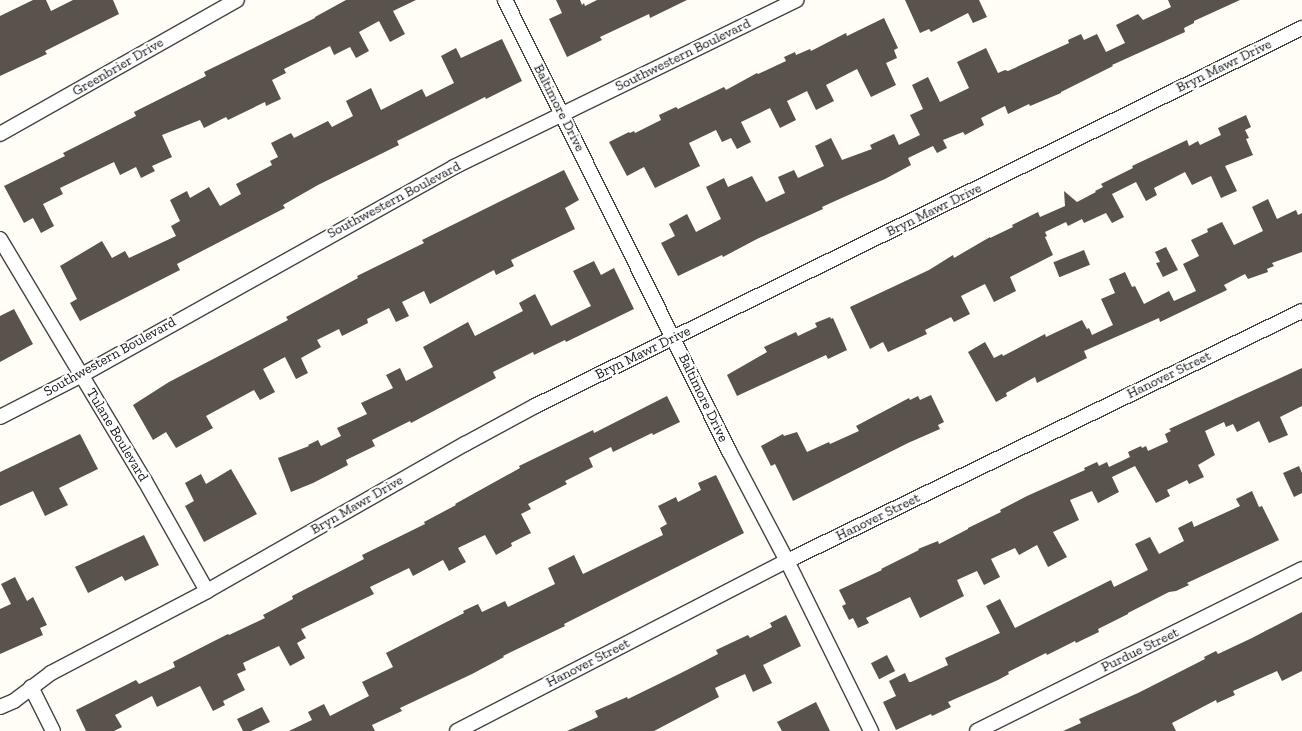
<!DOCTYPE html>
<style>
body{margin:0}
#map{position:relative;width:1302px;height:731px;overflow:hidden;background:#fffdf5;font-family:"Zilla Slab",serif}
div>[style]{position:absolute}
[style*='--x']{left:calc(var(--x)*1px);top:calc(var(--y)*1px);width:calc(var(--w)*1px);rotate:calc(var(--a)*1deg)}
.building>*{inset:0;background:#5a524d;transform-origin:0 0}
.roads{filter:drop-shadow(1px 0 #444) drop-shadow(-1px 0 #444) drop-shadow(0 1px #444) drop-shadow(0 -1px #444)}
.minor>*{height:14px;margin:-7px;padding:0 7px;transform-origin:7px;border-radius:7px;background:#fff}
span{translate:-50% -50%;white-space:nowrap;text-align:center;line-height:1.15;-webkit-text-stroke:4px #fff;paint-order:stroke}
.street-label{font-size:14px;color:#111}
</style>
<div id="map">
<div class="building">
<i style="clip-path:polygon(33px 0,46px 0,51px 11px,73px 0,113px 0,119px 14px,45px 51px,47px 54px,0 76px,0 16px)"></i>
<i style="clip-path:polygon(346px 0,416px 0,393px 11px,405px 34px,390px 42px,379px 21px,359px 32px,369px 51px,356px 58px,350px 47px,334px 55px,330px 46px,284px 69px,286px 73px,272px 80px,281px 99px,266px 106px,265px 102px,228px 120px,226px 117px,204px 128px,200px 120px,162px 135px,172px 157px,152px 166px,155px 171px,141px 178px,136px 167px,120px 175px,114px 162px,60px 188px,63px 194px,43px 204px,54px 226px,41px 233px,33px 218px,24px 223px,4px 186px,65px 156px,63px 153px,136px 116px,134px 112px,206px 76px,204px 72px,315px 18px,315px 17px)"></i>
<i style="clip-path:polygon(556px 0,580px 0,582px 5px,584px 3px,585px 6px,597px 0,687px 0,650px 18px,649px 14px,600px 37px,602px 40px,567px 57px,549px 19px,562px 13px)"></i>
<i style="clip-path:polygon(905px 0,979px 0,987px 17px,973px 23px,968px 13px,931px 32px,929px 29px,920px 33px)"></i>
<i style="clip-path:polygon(1168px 0,1240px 0,1194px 21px,1194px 23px,1184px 28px,1185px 32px,1112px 65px,1113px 66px,1061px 92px,1061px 93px,1030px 106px,1029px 104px,1008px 114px,1005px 106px,981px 118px,984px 125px,965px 135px,963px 132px,943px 140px,947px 148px,937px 153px,933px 146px,908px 158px,911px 165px,885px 179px,844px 197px,822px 207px,823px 209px,757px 239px,723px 257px,722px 255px,678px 276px,661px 243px,675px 236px,669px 224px,687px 214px,696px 232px,721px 219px,706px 187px,724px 178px,728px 187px,752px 176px,766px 202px,785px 193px,778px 177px,794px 170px,798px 178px,824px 166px,815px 146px,831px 138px,842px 160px,872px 149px,870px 145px,894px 134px,899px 145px,920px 135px,910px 115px,923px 109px,912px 85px,928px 77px,940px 102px,969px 88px,957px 62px,986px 48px,998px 73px,1005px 70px,1008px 71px,1069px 43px,1068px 40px,1081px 34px,1084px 40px,1097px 34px,1106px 52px,1125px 43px,1116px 25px,1138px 14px,1143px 20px,1171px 7px)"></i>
<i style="clip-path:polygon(884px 18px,898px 48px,894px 50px,897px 58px,886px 63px,896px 85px,871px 97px,857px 69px,826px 85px,834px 101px,816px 110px,807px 91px,787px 101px,796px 120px,780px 128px,770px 108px,741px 122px,751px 142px,737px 149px,731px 138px,722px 142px,716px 130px,689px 143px,700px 166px,655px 188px,644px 167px,627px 176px,609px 142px,629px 132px,630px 133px,634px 131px,635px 133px,661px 120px,659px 115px,676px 107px,678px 109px,724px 87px,726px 90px,757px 73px,758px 74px,786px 61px,784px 57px,795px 52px,796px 55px,810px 49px,811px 51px,846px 33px,847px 36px)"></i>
<i style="clip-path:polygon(502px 39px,522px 81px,486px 99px,485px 97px,397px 141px,399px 145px,318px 185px,283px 205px,285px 208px,177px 264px,180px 270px,80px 321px,70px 303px,77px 299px,60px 266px,102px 241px,112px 258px,125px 251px,129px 258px,176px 236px,171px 226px,180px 221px,170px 200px,187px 191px,190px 198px,209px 187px,220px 206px,241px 194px,236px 184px,272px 165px,270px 161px,278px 157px,271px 143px,291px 133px,294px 138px,328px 121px,332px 127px,353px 116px,346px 101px,371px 88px,381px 110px,422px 89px,426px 97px,454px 83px,441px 56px,456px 48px,461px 58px)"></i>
<i style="clip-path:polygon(1246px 115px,1251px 127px,1245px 130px,1249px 138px,1246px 139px,1253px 155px,1225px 166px,1237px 191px,1221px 198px,1211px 176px,1192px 185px,1185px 172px,1154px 188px,1157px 195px,1146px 201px,1136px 182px,1112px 194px,1124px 217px,1112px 223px,1106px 213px,1084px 223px,1082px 219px,1068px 226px,1066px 222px,1045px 232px,1047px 236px,1045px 237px,1053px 255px,1010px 277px,1016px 291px,994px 302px,985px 284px,961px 296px,970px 314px,954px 322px,951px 317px,925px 330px,927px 334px,888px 352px,883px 342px,870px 349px,850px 307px,929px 270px,953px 255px,954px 258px,990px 237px,990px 238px,1013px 227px,1012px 225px,1038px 212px,1040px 217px,1065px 206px,1064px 191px,1077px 202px,1096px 192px,1095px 191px,1103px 187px,1101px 184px,1133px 168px,1132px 166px,1187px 140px,1189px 146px,1198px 141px,1200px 145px,1221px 135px,1218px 128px)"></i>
<i style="clip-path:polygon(564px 170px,579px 200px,565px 208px,575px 229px,511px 260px,514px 266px,496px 275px,494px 270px,430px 304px,424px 291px,402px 302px,409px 316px,396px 322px,389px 308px,367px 319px,368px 323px,342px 336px,339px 329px,317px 340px,321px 347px,301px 358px,308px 373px,296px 379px,285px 357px,263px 369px,275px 392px,260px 400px,254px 390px,206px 416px,213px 428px,176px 448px,166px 432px,153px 440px,133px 405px,169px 382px,288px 320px,286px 317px,358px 278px,357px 276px,424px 243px,422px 240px)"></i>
<i style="clip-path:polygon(1268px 199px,1277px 219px,1296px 210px,1298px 215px,1302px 213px,1302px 252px,1272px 263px,1274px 266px,1267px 269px,1268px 272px,1248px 279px,1245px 274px,1224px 285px,1227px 290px,1160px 322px,1159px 318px,1084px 351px,1087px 358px,1037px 383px,1035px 377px,1006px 393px,1007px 396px,996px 402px,968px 352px,985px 342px,994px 358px,1002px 354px,1003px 356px,1045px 334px,1046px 337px,1082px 320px,1087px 329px,1089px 328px,1092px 335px,1113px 325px,1101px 299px,1115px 293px,1109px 279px,1125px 272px,1132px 287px,1135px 286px,1144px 304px,1169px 291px,1174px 301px,1196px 291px,1183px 264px,1199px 256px,1191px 240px,1208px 232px,1207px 229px,1222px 222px,1234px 245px,1263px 231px,1252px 207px)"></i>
<i style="clip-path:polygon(1166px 247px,1178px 270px,1163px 277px,1156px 263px,1160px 262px,1155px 252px)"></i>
<i style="left:1084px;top:250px;width:16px;height:33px;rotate:68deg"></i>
<i style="clip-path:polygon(594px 261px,601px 275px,614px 268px,634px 309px,566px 342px,565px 340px,534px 355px,533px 352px,493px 372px,496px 378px,411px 423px,410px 421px,372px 440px,375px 446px,346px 460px,348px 465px,313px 483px,291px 492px,278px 458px,309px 446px,308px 445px,318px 440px,321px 446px,341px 436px,337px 428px,367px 414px,361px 403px,393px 388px,386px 375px,400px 368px,406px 381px,433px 367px,423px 347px,468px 322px,475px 336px,523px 311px,519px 303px,535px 294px,551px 326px,591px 306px,573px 271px)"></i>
<i style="clip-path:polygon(14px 309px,33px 344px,0 362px,0 316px)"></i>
<i style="clip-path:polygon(830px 317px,831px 319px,833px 318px,847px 350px,828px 359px,826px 355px,737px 396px,727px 375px,767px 352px,764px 347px,796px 332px,798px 336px,817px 327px,815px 323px)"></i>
<i style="clip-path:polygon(1302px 368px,1302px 406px,1280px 417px,1288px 435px,1269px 443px,1259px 421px,1237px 432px,1233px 424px,1226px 427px,1224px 422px,1205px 431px,1215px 455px,1198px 465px,1204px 477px,1189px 484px,1187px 480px,1167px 490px,1170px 496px,1156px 503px,1135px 466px,1112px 477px,1119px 492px,1098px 503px,1092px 491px,1070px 500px,1079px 520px,1053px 532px,1067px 557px,1048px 567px,1037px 545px,1019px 555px,1015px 548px,991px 559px,1000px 577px,984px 585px,977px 571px,957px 580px,964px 596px,920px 618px,910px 597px,866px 618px,869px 623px,858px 628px,853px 618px,849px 620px,842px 606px,846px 604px,839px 590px,882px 570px,881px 569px,919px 550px,918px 549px,938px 541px,939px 544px,968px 529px,968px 528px,1001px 512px,1000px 510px,1027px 496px,1085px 470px,1084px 468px,1097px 462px,1099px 466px,1107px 462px,1109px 467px,1130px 457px,1128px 452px,1141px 446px,1142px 448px,1146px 446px,1148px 451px,1168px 442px,1165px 434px,1171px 431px,1169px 429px)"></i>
<i style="clip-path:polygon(931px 395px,944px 422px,938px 425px,940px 429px,908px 443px,793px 501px,775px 464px,771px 466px,761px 446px,783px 434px,784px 436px,797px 432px,807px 452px,829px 442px,830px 444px,859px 431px,856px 426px,909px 398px,910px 400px,918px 396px,920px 400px)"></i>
<i style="clip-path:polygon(667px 396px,680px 422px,653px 435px,652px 433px,613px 452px,611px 447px,589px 458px,593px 467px,565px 481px,567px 484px,528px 504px,531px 509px,521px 514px,531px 533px,511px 543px,512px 546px,496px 555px,485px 535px,458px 548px,466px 562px,449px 571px,443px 560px,413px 576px,409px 568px,370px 587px,374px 594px,301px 629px,306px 638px,297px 643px,305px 658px,290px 666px,279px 646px,243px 663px,246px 670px,237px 674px,245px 690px,223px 701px,225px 705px,213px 711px,200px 686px,157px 707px,152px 696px,115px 715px,122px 727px,114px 731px,86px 731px,76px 710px,136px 680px,139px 684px,175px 667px,173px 662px,228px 634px,229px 635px,265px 618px,263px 615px,293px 599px,292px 596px,364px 559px,362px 555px,425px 524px,424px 522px,456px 505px,455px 504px,520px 468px,519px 466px,593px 430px,594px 433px)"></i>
<i style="clip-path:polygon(80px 434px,98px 469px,59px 488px,68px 505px,45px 516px,33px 491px,0 506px,0 472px)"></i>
<i style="clip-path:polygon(1299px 466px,1302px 473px,1302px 493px,1294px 497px,1283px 473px)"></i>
<i style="clip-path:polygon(231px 469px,257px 514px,204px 542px,185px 506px,194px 501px,185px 483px,201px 474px,206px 484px)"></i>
<i style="clip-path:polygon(716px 475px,744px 533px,564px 624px,565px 626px,503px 656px,504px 657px,472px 674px,400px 708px,402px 711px,372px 725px,375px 731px,289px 731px,312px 720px,308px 712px,324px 704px,330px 716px,369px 696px,362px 682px,393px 667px,386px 653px,464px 613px,463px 611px,478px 604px,482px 612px,505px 601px,508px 607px,555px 584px,548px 568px,574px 555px,583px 574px,663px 535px,660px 528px,667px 524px,658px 506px,676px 497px,678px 502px,701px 490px,698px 483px)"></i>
<i style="clip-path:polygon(1252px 491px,1259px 507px,1262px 506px,1279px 540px,1187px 583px,1189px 585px,1176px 591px,1169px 592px,1128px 613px,1128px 614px,1098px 629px,1099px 632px,1076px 643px,1075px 641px,1047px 655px,1046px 653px,1008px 672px,1009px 674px,998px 680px,948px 702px,951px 707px,932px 716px,931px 714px,896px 730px,883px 702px,896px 696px,889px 681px,905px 673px,909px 682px,911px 682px,948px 665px,945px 658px,1000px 633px,986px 606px,1000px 599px,1015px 628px,1111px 580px,1114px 587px,1148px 570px,1135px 544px,1150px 537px,1159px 554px,1184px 541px,1178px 528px,1192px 521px,1194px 527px,1240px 506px,1236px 499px)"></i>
<i style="clip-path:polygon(144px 535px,159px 565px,125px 581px,122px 576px,88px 593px,75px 567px)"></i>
<i style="clip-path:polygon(15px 577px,27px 601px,33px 597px,47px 625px,40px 628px,43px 635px,0 654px,0 609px,11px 604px,1px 584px)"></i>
<i style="clip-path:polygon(1302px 612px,1302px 671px,1282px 681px,1277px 671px,1233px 691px,1235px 695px,1217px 703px,1216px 700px,1172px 723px,1176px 731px,1063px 731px,1081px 723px,1079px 719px,1138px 693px,1205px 659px,1204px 657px,1216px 651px,1218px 654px,1252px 638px)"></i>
<i style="clip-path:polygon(786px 615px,801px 646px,763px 665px,772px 683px,753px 692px,745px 674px,715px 688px,719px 697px,654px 731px,567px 731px,598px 717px,595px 711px,627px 697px,628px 699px,679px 674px,718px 654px,716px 650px,748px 635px,750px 638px,772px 627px,770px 623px)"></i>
<i style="left:887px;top:655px;width:18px;height:18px;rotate:63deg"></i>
<i style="clip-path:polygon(816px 702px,830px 731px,782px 731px,777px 722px)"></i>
<i style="clip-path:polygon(262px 707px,270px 722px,251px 731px,243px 731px,237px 719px)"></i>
</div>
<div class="roads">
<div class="minor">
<i style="--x:505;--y:0;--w:504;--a:63.59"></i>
<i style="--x:729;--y:451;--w:124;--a:62.2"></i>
<i style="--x:787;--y:561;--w:190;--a:63.7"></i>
<i style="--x:0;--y:134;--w:272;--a:-29.5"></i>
<i style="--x:0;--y:239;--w:282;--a:59.1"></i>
<i style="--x:145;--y:481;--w:126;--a:60.6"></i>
<i style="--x:0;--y:417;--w:92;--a:-27.1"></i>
<i style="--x:82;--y:375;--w:426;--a:-29.2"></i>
<i style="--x:454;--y:167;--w:381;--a:-26"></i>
<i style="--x:31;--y:687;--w:49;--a:63.4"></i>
<i style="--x:0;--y:707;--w:15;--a:-23"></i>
<i style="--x:14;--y:701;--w:46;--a:-37.1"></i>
<i style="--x:51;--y:673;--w:176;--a:-27.7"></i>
<i style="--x:207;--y:591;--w:297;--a:-29.7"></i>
<i style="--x:465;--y:444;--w:80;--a:-28.5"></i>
<i style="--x:535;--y:406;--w:855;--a:-26.24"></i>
<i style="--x:457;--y:731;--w:371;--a:-27.3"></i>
<i style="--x:787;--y:561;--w:572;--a:-25.89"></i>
<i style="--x:977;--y:731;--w:363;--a:-26.5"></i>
</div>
</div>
<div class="street-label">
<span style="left:683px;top:55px;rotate:-26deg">Southwestern Boulevard</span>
<span style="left:1224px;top:66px;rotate:-26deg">Bryn Mawr Drive</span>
<span style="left:118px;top:67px;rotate:-30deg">Greenbrier Drive</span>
<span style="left:559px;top:108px;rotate:63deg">Baltimore Drive</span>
<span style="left:394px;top:200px;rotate:-28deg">Southwestern Boulevard</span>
<span style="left:934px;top:210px;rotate:-26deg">Bryn Mawr Drive</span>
<span style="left:643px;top:353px;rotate:-26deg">Bryn Mawr Drive</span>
<span style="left:110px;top:357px;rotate:-29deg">Southwestern Boulevard</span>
<span style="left:1169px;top:375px;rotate:-26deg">Hanover Street</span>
<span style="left:703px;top:398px;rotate:64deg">Baltimore Drive</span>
<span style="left:117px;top:435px;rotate:59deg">Tulane Boulevard</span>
<span style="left:357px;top:505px;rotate:-30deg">Bryn Mawr Drive</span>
<span style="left:878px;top:517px;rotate:-26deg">Hanover Street</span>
<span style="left:1140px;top:650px;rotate:-26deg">Purdue Street</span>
<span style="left:588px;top:663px;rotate:-27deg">Hanover Street</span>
</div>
</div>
